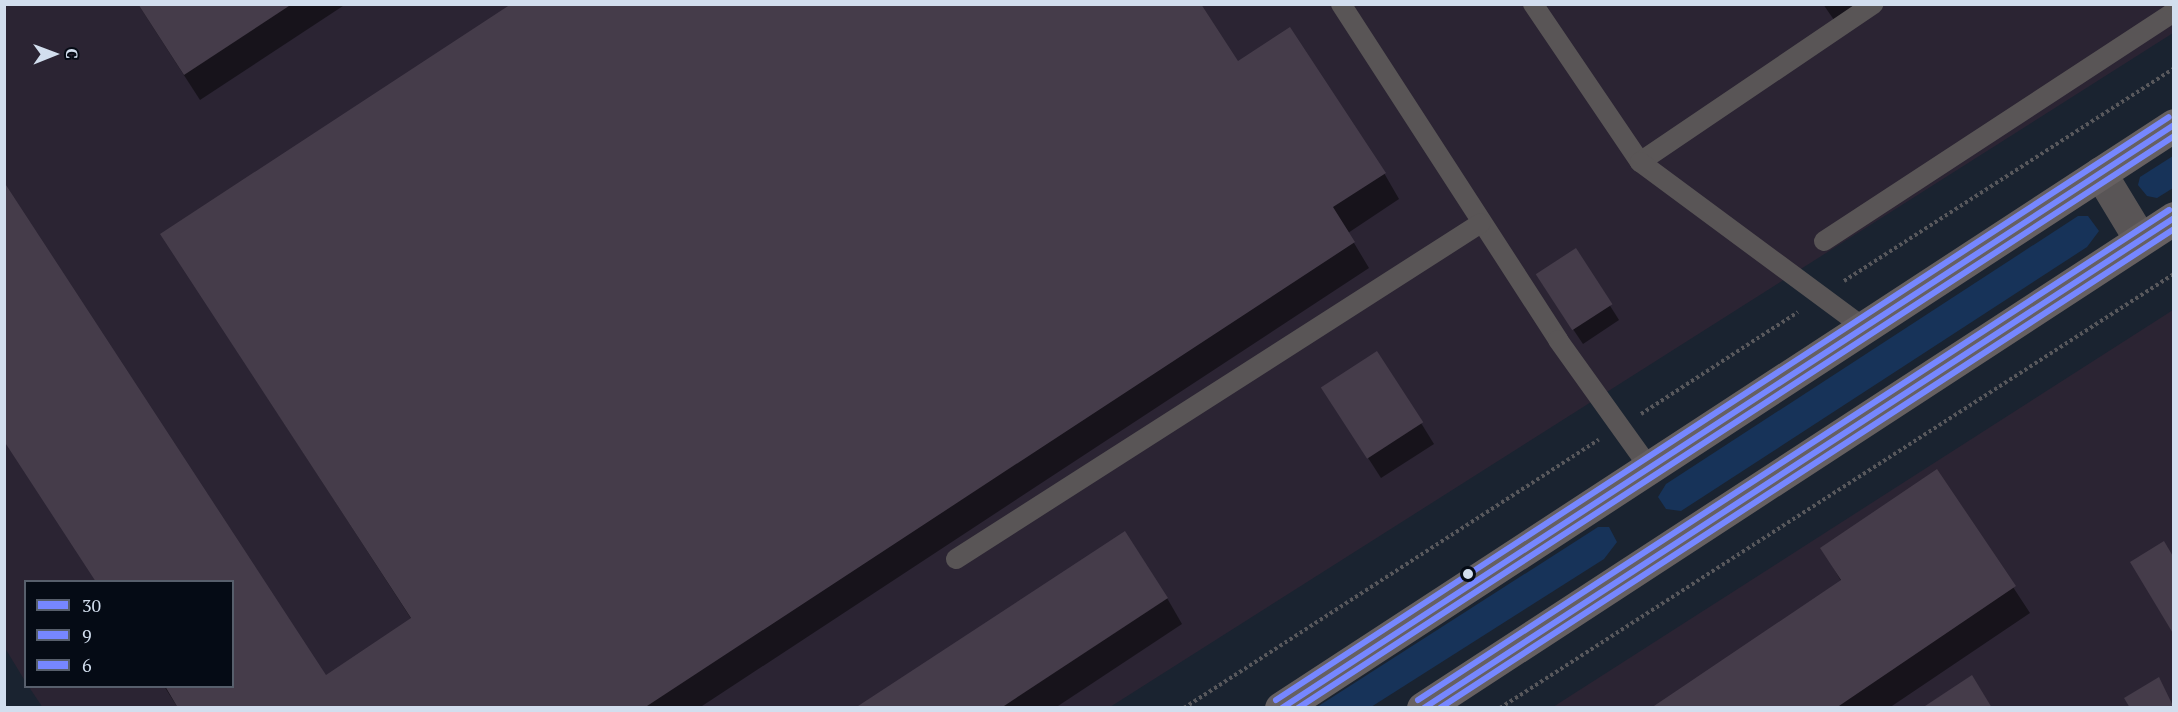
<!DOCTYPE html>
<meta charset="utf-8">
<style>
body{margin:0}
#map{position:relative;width:2178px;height:712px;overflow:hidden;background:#1a2330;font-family:"PT Serif",serif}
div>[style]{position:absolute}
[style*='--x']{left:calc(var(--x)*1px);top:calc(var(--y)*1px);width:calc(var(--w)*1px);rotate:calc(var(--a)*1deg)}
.industrial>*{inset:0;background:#2b2433}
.green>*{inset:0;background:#173359}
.shadow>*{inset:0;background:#0007}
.building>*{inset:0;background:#453c4a;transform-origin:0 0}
.path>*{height:4px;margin-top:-2px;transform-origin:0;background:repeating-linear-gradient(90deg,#58585c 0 3px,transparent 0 6px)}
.lane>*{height:20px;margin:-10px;padding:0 10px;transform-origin:10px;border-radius:10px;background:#595556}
.street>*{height:33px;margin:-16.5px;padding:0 16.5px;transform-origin:16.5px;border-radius:16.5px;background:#595556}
.secondary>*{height:33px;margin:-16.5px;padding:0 16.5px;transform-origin:16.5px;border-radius:16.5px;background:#666061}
.bus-1>*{height:6px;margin:-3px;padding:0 3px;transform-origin:3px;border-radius:3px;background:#7687ff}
.bus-2>*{height:6px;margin:-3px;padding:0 3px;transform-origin:3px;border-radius:3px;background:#7687ff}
.bus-3>*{height:6px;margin:-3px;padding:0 3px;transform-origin:3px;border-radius:3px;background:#7687ff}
.dots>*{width:16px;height:16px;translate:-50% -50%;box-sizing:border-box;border:3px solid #050b15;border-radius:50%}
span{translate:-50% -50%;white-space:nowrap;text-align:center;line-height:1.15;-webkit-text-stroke:4.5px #050b15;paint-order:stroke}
.frame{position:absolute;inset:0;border:6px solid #d2deee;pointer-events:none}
.legend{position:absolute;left:24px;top:580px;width:210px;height:108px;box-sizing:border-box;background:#050b15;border:2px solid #575f6c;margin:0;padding:8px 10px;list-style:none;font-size:18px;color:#d2deee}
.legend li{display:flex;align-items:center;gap:12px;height:30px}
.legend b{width:30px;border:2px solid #575f6c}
.north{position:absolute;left:24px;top:24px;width:60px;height:60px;-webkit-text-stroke:4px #050b15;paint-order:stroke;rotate:89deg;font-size:16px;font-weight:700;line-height:24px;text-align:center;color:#d2deee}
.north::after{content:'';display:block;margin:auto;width:21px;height:27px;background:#d2deee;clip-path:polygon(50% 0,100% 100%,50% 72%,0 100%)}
</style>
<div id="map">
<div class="industrial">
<i style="clip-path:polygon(5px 5px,2173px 5px,2173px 33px,1110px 707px,43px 708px,29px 687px,232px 686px,232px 582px,26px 582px,25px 681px,5px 648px)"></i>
<i style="clip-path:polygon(2173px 310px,2173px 707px,1553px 707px)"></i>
</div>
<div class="green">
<i style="clip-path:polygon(2173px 156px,2173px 188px,2157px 198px,2147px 196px,2138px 185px,2140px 177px)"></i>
<i style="clip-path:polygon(2078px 216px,2088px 216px,2099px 231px,2087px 247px,1681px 511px,1666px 509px,1658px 497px,1666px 484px)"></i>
<i style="clip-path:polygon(1598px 527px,1609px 527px,1617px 542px,1604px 559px,1371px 707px,1317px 707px)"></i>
</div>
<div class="shadow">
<i style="clip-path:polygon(138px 4px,346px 4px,200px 100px)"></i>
<i style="clip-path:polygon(1823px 4px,1856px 4px,1834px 20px)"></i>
<i style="clip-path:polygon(1237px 63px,1384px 173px,1399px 199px,1348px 233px,1369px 268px,699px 708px,178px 708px,164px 686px,232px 686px,232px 582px,4px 185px,325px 677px,412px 620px,162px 235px)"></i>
<i style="clip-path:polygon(1575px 250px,1619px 320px,1583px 344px,1546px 289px)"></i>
<i style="clip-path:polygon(1323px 388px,1421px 423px,1434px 444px,1381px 478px)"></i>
<i style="clip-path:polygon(1937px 471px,2030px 613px,1889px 708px,1654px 708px,1841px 581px,1822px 548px)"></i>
<i style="clip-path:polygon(1167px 598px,1182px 624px,1055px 708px,858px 708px)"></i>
</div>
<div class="building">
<i style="clip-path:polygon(138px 4px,292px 4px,184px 75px)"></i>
<i style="clip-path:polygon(511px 4px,1201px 4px,1238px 61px,1290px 27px,1386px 173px,1333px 207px,1355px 242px,644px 708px,178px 708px,165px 686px,232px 686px,232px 582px,96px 582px,4px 441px,4px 182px,326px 675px,411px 618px,160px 234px)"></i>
<i style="left:1576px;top:248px;width:67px;height:48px;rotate:57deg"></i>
<i style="left:1377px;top:351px;width:85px;height:67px;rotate:57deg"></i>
<i style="clip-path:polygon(1937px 469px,2016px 586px,1836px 708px,1651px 708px,1841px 580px,1820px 548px)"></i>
<i style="clip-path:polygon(1125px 531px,1168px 598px,1001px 708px,855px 708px)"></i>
<i style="clip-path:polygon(2164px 541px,2174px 558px,2174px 635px,2130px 562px)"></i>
<i style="clip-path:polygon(1972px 675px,1992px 708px,1922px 708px)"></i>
<i style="clip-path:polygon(2159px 677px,2174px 708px,2130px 708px,2124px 698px)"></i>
</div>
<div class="path">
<i style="--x:1844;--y:281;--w:393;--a:-32.8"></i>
<i style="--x:1641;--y:414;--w:187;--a:-33"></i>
<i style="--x:1184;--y:708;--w:494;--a:-32.9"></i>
<i style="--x:1500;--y:708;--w:802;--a:-32.78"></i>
</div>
<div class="lane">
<i style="--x:1341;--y:4;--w:400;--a:57.1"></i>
<i style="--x:1558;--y:340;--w:156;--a:54.4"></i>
<i style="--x:1533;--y:4;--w:191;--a:55.9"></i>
<i style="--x:1640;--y:162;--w:282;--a:-34.1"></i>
<i style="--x:1640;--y:162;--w:277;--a:36.5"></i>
<i style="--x:1824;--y:241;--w:418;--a:-33.2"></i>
<i style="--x:956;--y:559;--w:623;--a:-32.62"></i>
</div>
<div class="street">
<i style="--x:2100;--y:173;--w:77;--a:58.8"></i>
</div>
<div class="secondary">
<i style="--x:1281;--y:708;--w:1066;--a:-33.14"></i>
<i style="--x:1423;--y:708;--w:897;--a:-33.12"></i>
</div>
<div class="bus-1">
<i style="--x:1282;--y:708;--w:1066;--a:-33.17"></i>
<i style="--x:1424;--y:708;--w:896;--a:-33.16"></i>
</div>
<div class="bus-2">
<i style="--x:1298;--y:708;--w:1046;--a:-33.14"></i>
<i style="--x:1440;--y:708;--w:876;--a:-33.13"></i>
</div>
<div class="bus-3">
<i style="--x:1276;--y:700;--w:1066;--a:-33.14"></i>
<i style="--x:1418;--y:700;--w:897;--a:-33.12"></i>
</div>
<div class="dots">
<i style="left:1468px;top:574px;background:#d2deee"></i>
</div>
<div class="frame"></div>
<ul class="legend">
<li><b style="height:8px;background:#7687ff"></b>30</li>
<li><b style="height:8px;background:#7687ff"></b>9</li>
<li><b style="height:8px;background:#7687ff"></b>6</li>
</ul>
<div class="north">С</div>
</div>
